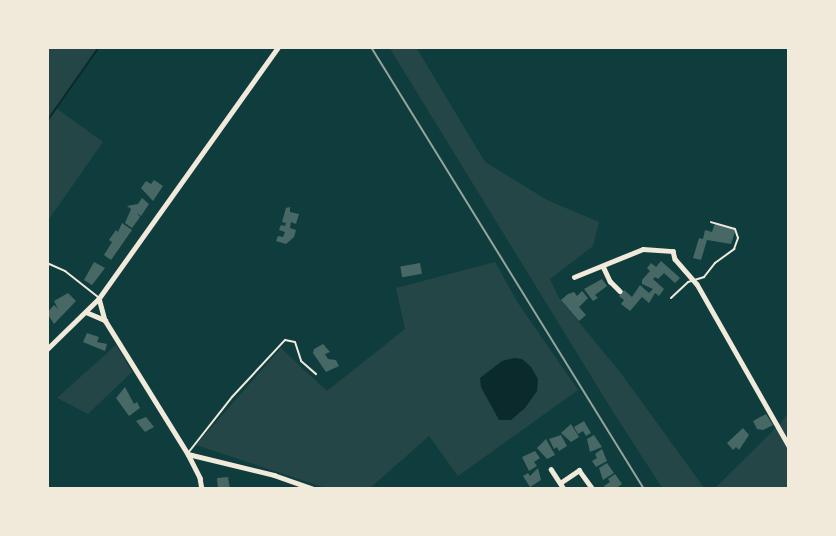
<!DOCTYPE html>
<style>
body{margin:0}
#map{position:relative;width:836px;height:536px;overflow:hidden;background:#0f3d3e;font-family:Poppins,sans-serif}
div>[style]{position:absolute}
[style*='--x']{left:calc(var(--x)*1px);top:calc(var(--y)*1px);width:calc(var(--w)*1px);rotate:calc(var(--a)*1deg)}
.green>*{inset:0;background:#244646}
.water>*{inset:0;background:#0a2a2b}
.stream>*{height:2px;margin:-1px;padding:0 1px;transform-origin:1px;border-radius:1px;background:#0a2a2b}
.building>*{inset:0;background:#486865;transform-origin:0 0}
.service>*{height:2px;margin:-1px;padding:0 1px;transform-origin:1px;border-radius:1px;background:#f1e9da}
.minor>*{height:4.5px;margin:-2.25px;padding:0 2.25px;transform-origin:2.25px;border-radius:2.25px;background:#f1e9da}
.tertiary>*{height:5px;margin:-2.5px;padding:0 2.5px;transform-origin:2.5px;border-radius:2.5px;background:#f1e9da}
.rail>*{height:2px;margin:-1px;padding:0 1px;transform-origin:1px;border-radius:1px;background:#97a49c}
span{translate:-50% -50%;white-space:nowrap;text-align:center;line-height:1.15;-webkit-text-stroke:7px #f1e9da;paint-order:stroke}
.frame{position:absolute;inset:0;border:49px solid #f1e9da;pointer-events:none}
</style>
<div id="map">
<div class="green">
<i style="clip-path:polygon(47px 47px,99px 47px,56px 108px,103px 142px,47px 222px)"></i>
<i style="clip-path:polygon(389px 47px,416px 47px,485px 162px,547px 200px,599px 222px,593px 246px,550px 279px,559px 298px,620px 372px,705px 489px,663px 489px,615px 415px)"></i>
<i style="clip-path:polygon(495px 262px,518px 303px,578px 390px,458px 476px,429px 436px,369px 489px,329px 489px,196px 445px,281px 348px,327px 391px,405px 329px,396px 288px)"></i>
<i style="clip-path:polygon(116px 345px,132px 372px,88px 414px,57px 398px)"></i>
<i style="clip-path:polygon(789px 411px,789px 489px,714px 489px,781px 423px)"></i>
</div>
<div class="water">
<i style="clip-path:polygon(514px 358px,522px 359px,531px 367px,538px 379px,537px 391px,525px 408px,511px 420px,499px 420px,481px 387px,480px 378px,502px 361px)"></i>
</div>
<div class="stream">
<i style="--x:47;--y:121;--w:90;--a:-54.9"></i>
</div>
<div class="building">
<i style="clip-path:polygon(154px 180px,163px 186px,153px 201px,141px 188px,146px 181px,151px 184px)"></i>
<i style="clip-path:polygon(142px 198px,149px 204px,141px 216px,137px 213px,140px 217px,132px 228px,125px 223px,131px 209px,127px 206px,138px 204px)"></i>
<i style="clip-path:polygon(290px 207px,290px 212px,299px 214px,296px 224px,291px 222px,290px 228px,296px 230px,294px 237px,286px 244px,276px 241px,278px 236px,283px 237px,285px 232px,279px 230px,281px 225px,285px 226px,286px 223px,282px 222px,286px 208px)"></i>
<i style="clip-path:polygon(122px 223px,132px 230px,111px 260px,104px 255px,112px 242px,109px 240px,116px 230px,118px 232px)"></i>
<i style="clip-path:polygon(715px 223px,736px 229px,731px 244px,707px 240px,701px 260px,693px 258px,699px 238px,703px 239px,705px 230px,712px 232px)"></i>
<i style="clip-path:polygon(661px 261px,680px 278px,675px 283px,664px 273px,658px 279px,655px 277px,653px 279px,664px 289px,659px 296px,655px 293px,649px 303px,642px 297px,630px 311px,621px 304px,624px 300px,619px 296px,624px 290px,632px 297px,640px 285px,649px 293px,653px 289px,642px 284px,642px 280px,650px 271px,647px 268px,651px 263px,656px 267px)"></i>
<i style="clip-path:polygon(94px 262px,105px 268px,92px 285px,84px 280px)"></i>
<i style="left:420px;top:263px;width:11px;height:20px;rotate:80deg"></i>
<i style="clip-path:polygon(602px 279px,607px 286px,595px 295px,598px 298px,593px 301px,584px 289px)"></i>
<i style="clip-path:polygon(582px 291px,588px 298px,579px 307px,586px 315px,579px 321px,561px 300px,568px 294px,574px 292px,577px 296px)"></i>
<i style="clip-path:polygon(68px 293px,76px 301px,54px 324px,47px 313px,54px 305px,58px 309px,54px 301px)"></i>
<i style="clip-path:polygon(87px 333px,99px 337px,97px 342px,107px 344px,105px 351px,83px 342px)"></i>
<i style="clip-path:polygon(323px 344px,330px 352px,325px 354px,328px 359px,336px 360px,339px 366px,326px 372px,313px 353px,314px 349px)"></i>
<i style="clip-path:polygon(125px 387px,134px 404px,137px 402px,140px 408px,129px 416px,116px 398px)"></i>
<i style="clip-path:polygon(766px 414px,773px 425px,763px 430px,757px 429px,753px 421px)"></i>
<i style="clip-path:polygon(146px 417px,154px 427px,145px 432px,136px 421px)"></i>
<i style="clip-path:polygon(584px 421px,591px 433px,586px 436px,583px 431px,578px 434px,574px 427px)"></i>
<i style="clip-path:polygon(571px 424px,579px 437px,571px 442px,561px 433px)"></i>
<i style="clip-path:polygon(743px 428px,749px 435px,739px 450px,736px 447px,733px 450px,727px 443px)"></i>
<i style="clip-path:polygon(561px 435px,567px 446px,559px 451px,557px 447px,554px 449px,549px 439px)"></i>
<i style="clip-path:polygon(594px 435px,602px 447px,590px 452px,587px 439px)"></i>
<i style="clip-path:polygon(546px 439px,555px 455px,547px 459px,537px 448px)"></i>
<i style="clip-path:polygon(602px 449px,607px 461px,596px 467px,592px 461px,597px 458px,595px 454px)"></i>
<i style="clip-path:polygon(535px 451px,540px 458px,534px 462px,537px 466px,529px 471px,522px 457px)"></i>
<i style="clip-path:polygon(607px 463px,614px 473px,603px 480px,599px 468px)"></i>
<i style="clip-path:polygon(538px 468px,541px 480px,530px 487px,523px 476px,528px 473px,530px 476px)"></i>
<i style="clip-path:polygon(615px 474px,622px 484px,615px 489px,606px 489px,604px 486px,610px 482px,608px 479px)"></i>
<i style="clip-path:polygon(228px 477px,230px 489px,218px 489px,217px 478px)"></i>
</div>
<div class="service">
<i style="--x:47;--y:263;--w:20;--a:24"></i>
<i style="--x:65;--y:271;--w:42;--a:38.2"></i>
<i style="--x:671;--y:298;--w:23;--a:-43"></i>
<i style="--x:688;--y:282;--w:17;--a:-17"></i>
<i style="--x:704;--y:277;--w:18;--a:-52"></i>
<i style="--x:715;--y:263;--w:24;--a:-36"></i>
<i style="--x:734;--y:249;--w:12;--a:-70"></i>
<i style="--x:738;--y:238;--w:9;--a:-108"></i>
<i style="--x:735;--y:229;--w:25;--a:-164"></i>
<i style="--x:188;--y:453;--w:71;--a:-51.8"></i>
<i style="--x:232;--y:397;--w:78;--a:-47.1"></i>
<i style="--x:285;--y:340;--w:10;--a:11"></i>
<i style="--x:295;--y:342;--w:20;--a:72"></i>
<i style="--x:301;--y:361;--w:20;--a:41"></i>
</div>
<div class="minor">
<i style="--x:603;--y:266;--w:17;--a:65"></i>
<i style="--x:610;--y:281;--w:14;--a:45"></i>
<i style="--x:574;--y:277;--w:74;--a:-22.1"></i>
<i style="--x:643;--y:249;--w:30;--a:4"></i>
<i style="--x:673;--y:251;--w:8;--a:76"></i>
<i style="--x:675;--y:259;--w:33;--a:49"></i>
<i style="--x:697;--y:284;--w:186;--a:60.4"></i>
<i style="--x:99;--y:298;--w:23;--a:75"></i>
<i style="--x:105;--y:320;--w:158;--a:58.2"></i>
<i style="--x:188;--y:454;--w:27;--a:63"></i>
<i style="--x:200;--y:478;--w:11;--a:80"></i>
<i style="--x:86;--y:312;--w:21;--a:23"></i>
<i style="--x:188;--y:454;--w:89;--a:13.7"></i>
<i style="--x:274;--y:475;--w:42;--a:19.3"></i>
<i style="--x:551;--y:469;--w:24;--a:57"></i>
<i style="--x:560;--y:483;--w:23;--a:-34"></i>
<i style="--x:579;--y:470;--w:24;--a:54"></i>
</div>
<div class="tertiary">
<i style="--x:47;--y:349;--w:73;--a:-44.4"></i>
<i style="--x:99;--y:298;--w:308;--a:-54.5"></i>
</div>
<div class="rail">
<i style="--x:371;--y:47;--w:520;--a:58.3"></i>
</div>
<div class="frame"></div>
</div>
